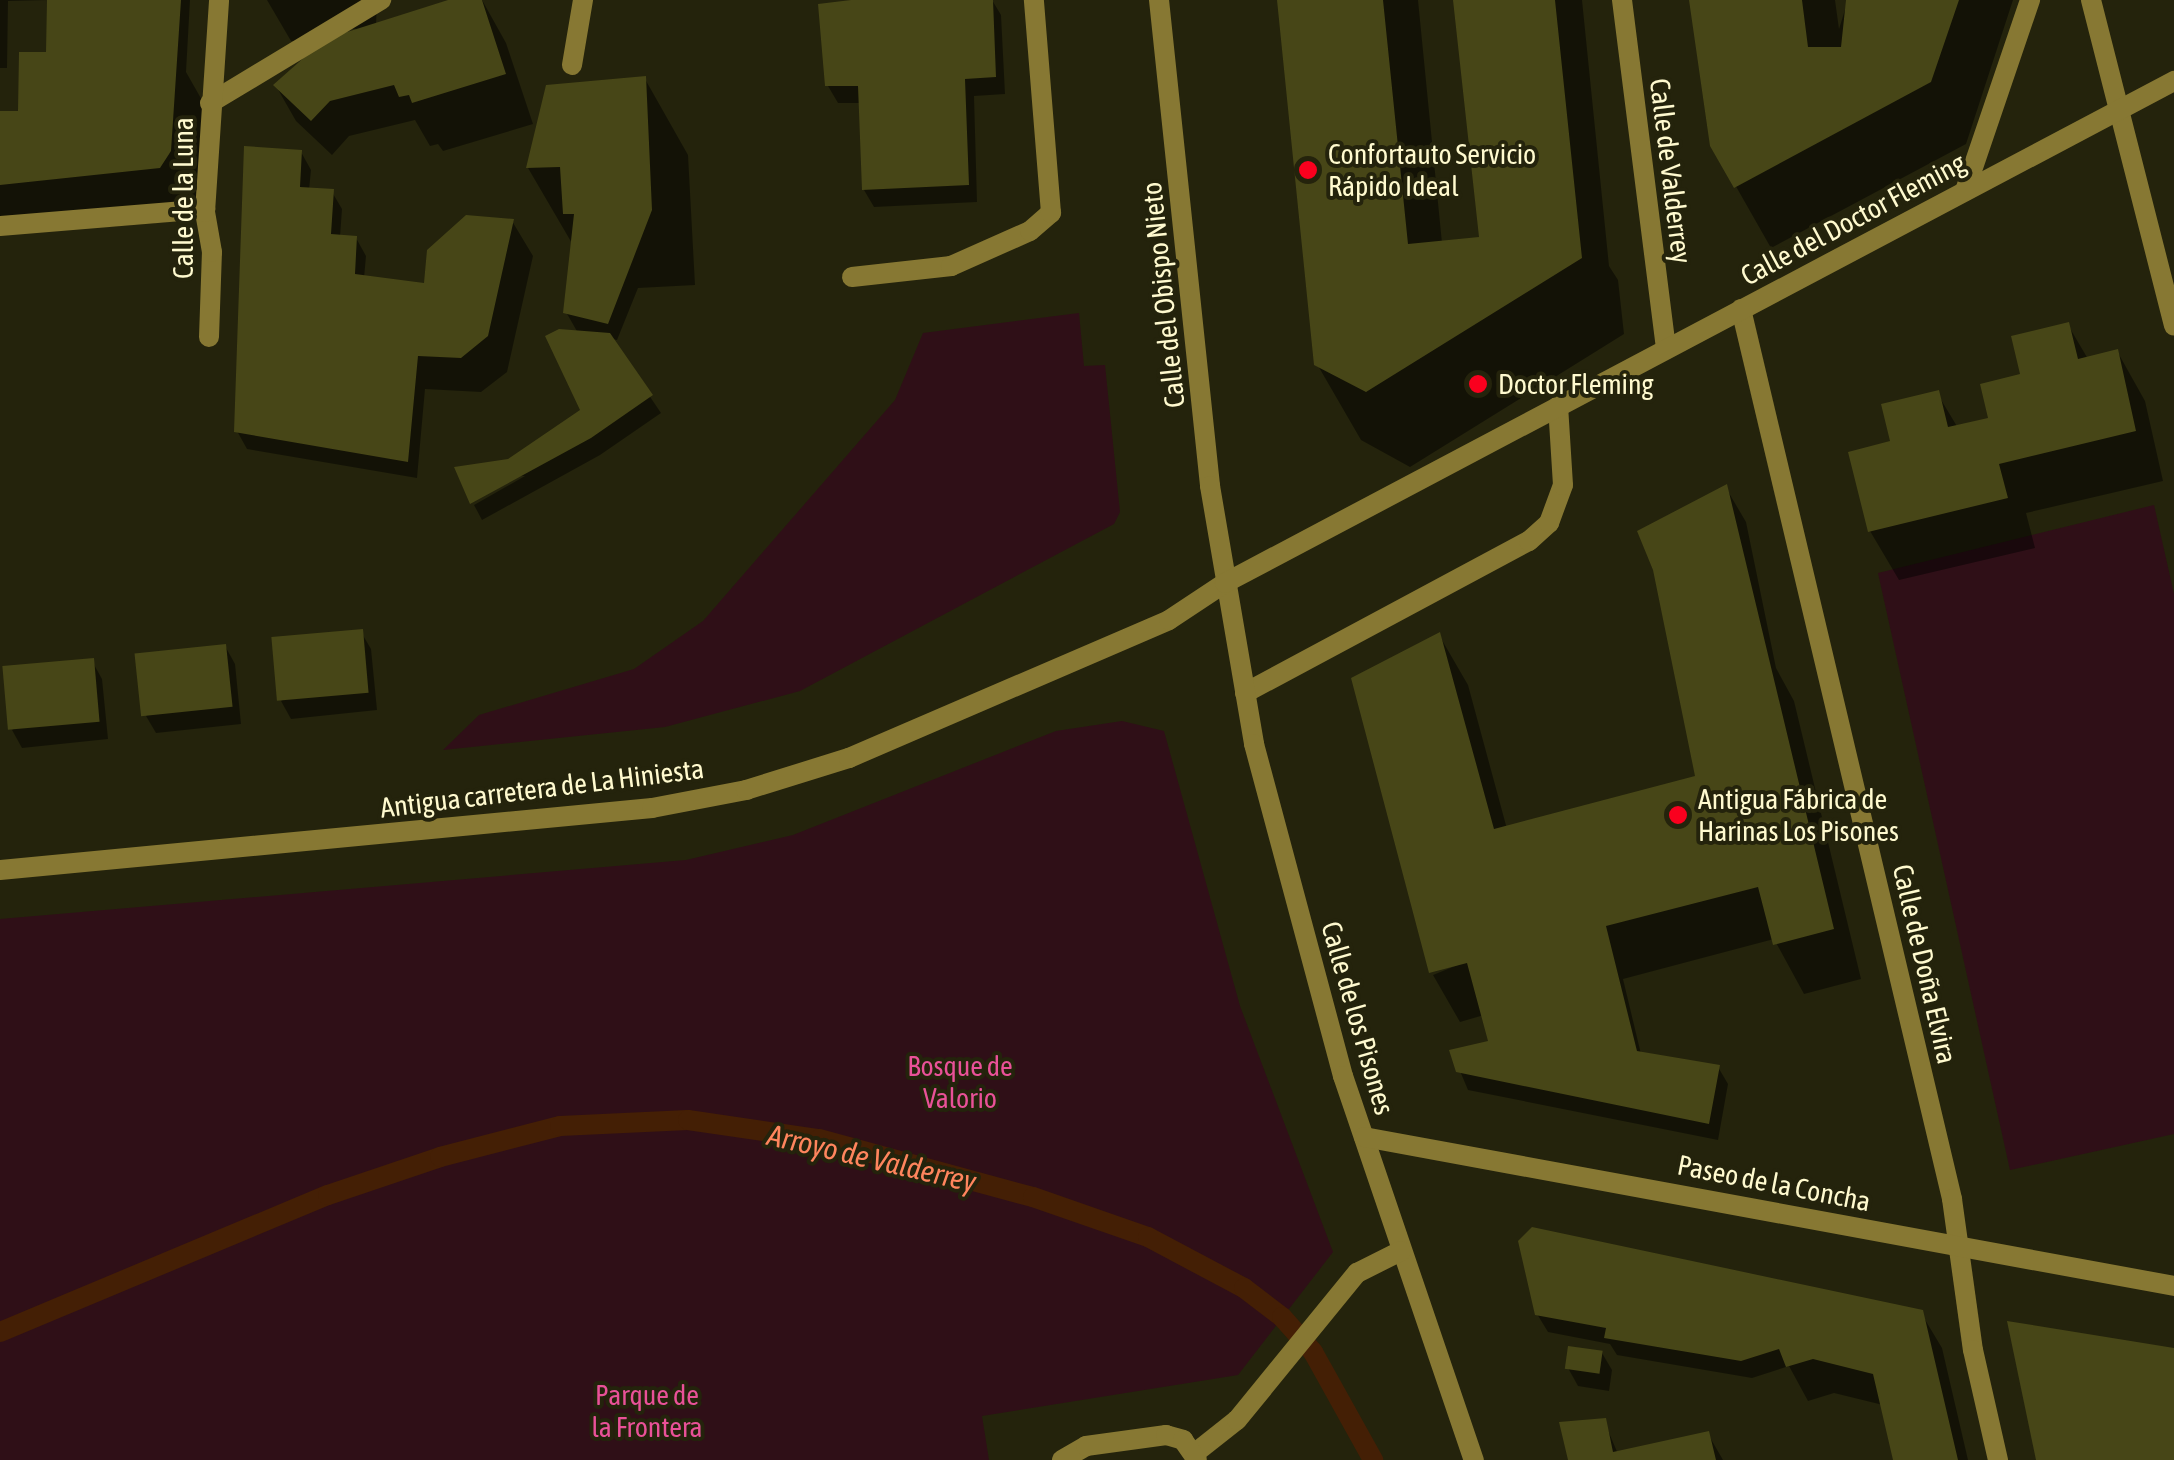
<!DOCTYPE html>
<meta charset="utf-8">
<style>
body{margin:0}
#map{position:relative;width:2174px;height:1460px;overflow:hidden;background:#24230c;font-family:"Asap Condensed",sans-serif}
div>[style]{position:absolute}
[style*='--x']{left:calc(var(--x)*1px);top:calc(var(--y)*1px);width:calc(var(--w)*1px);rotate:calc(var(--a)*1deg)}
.green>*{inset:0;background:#2f0f17}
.shadow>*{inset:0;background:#0007}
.stream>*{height:20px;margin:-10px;padding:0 10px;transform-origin:10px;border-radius:10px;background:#441f05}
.building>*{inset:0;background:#474617;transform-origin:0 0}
.lane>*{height:20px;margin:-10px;padding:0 10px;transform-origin:10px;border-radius:10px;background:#877833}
.street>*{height:20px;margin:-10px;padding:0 10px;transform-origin:10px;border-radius:10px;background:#877833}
.dots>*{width:28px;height:28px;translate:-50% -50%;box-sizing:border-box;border:5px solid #24230c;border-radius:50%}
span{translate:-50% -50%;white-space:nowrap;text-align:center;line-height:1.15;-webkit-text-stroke:8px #24230c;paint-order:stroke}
.poi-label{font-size:28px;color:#fffacf}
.left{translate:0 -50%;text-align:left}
.street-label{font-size:28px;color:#fffacf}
.park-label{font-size:28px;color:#e95198}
.water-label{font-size:30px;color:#ff855d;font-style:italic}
</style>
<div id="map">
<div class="green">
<i style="clip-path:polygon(1079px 313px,1084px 366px,1105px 365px,1120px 512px,1114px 524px,800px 691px,665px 727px,443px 750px,479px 715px,634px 669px,703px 621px,895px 400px,923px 333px)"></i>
<i style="clip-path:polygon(2154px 505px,2174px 594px,2174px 1134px,2010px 1170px,1878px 573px)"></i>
<i style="clip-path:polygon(1122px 721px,1164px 731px,1240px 1006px,1333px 1252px,1238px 1375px,982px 1416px,989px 1460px,0 1460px,0 919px,686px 860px,793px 835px,1056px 731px)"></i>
</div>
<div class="shadow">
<i style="clip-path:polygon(0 0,190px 0,186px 72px,211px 116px,197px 205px,179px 221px,109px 227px,101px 212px,0 221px,0 114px,22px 114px,49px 54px,49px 0,8px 1px,7px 68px,0 68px)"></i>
<i style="clip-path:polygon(evenodd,267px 0,377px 0,376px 26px,456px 0,482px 0,506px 43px,533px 124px,443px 151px,438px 144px,430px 146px,415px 120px,349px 136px,332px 155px,296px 121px,276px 86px,325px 42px,291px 41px,267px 0,330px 28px,363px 29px,331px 40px,330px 28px)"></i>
<i style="clip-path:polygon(854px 0,992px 0,1001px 15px,1005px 94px,974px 96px,977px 202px,874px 207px,864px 190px,861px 103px,838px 103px,828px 86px)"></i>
<i style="clip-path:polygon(1279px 0,1418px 0,1442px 243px,1482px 239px,1456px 0,1582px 0,1609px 266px,1618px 280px,1624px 334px,1410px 467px,1361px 440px,1317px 364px)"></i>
<i style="clip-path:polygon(1691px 0,1835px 0,1839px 29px,1848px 0,2013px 0,1966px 144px,1771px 248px,1713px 146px)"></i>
<i style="clip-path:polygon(645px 79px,688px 155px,695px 285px,638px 288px,617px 340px,611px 339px,661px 413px,600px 455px,482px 520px,474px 505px,525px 476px,515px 476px,509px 461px,583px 411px,578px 333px,566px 312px,573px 245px,528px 168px)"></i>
<i style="clip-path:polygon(301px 152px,311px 170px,309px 190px,332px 192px,342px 209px,340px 237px,356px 238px,366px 256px,364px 278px,426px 286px,512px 221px,533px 256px,507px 372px,481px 392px,425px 389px,417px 478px,247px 449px,237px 431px)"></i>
<i style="clip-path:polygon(2068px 325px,2088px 359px,2117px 351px,2145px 401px,2163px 481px,2026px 513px,2035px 548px,1899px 580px,1870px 531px,1893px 443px,1937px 393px,1958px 428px,1991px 420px)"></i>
<i style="clip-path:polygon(1726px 488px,1746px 522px,1776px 668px,1794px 701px,1861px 979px,1804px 994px,1774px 939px,1623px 979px,1641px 1054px,1718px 1067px,1728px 1084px,1718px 1140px,1468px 1090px,1452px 1052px,1491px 1043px,1484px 1015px,1460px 1022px,1433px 975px,1470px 960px,1431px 972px,1354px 680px,1439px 635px,1468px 685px,1507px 829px,1698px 778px,1655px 569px,1640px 532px)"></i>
<i style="clip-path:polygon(361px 632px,371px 649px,377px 710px,291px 719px,281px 701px)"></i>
<i style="clip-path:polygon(225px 646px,235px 664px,241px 724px,156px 733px,146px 716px)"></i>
<i style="clip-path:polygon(92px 661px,102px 679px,108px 739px,22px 748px,12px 730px)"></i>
<i style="clip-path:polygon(1921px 1313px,1942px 1348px,1968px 1460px,1896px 1460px,1883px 1405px,1834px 1393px,1808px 1401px,1789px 1366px,1752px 1378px,1617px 1355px,1610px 1344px,1548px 1332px,1537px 1314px)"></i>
<i style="clip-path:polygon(1602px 1353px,1612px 1370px,1609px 1391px,1578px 1386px,1568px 1368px)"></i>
<i style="clip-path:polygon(1604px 1421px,1618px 1454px,1708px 1434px,1723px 1460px,1570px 1460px)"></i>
</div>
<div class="stream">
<i style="--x:0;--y:1332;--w:355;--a:-22.7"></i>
<i style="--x:328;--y:1195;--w:118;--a:-18.7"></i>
<i style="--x:440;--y:1157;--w:124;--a:-14.5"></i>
<i style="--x:560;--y:1126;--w:128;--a:-2.7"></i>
<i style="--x:688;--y:1120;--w:132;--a:8.3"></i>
<i style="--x:819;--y:1139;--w:222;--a:15.2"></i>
<i style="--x:1033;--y:1197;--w:122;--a:19.2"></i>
<i style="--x:1148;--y:1237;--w:109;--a:28"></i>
<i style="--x:1244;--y:1288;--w:48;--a:37.3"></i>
<i style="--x:1282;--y:1317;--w:47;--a:48.5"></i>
<i style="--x:1313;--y:1352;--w:124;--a:60.9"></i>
</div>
<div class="building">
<i style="clip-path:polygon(47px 0,181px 0,171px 151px,160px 168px,0 185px,0 111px,18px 111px,19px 52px,46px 52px)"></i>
<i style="clip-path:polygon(448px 0,482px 0,506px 74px,412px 103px,409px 95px,399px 97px,394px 85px,330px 101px,311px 121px,273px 85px,325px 39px)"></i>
<i style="clip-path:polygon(851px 0,993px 0,996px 77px,965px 79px,969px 185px,862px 190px,858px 86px,825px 86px,818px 4px)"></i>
<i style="clip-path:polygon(1277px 0,1383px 0,1408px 244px,1479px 237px,1453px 0,1555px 0,1582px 258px,1366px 392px,1314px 365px)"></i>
<i style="clip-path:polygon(1689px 0,1802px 0,1808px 47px,1841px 47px,1846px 0,1959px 0,1931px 82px,1734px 188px,1710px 146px)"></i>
<i style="clip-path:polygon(646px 76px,652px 210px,608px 324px,563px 313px,574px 214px,563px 214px,560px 167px,526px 168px,546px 85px)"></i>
<i style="clip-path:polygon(244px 146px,302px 150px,300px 187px,334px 189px,331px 234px,357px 236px,355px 274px,424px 283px,427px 250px,466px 215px,514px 219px,488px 336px,461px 358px,418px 356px,408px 462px,234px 432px)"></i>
<i style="clip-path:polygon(2069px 322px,2078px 359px,2118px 349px,2136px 431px,1999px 464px,2008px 498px,1868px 532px,1848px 452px,1890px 441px,1881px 404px,1939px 390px,1948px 427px,1988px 418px,1980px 384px,2020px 374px,2011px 336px)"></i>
<i style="clip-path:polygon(559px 329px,610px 333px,653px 395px,591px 438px,470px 504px,454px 467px,508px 459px,580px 410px,545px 336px)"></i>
<i style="clip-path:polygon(1727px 484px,1834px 929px,1773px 945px,1758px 887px,1606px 926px,1637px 1051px,1720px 1065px,1709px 1124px,1456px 1072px,1449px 1050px,1488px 1041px,1467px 963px,1429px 973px,1351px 678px,1440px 632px,1494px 829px,1695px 776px,1653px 570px,1637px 531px)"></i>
<i style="left:363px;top:629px;width:64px;height:92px;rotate:85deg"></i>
<i style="left:226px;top:644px;width:63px;height:92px;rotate:84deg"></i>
<i style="left:94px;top:658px;width:64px;height:92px;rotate:85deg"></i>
<i style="clip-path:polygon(1532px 1227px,1923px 1310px,1958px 1460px,1893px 1460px,1873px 1374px,1813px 1359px,1786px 1367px,1779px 1349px,1741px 1361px,1604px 1338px,1606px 1328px,1535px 1315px,1518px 1241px)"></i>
<i style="clip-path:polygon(2007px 1321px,2174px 1348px,2174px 1460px,2036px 1460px)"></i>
<i style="left:1568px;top:1346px;width:35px;height:23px;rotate:8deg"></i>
<i style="clip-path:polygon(1606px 1418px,1613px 1452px,1709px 1431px,1716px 1460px,1568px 1460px,1559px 1422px)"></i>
</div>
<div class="lane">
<i style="--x:1245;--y:693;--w:322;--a:-28.2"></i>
<i style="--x:1529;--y:541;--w:27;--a:-42"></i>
<i style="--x:1549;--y:523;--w:40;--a:-69.8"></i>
<i style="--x:1563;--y:485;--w:79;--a:-93.6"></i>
</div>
<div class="street">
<i style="--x:1159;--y:0;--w:489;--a:84"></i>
<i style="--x:1210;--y:486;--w:262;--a:80.3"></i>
<i style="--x:1254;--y:744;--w:344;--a:75"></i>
<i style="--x:1343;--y:1076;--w:406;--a:71.2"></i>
<i style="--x:1622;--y:0;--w:352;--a:82.8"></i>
<i style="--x:2091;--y:0;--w:336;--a:75.7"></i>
<i style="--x:572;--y:65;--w:66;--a:-80.4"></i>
<i style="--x:210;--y:103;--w:200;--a:-31.1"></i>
<i style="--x:1965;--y:191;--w:202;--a:-71.2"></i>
<i style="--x:0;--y:226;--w:206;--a:-4.7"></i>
<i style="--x:852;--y:277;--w:100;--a:-6.3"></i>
<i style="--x:951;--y:266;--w:86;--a:-23.9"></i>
<i style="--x:1030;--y:231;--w:28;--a:-41"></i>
<i style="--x:1051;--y:213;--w:214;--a:-94.6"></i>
<i style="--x:1741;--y:309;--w:915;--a:76.66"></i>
<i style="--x:1952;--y:1199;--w:152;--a:82.1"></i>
<i style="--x:1973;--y:1350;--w:113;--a:77.2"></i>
<i style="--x:209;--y:337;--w:85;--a:-88"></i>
<i style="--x:212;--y:252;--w:41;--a:-99.9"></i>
<i style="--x:205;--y:212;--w:212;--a:-86.2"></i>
<i style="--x:0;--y:870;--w:655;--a:-5.43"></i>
<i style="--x:652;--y:808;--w:96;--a:-10.8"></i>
<i style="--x:746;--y:790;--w:108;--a:-17.3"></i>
<i style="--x:849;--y:758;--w:348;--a:-23.3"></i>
<i style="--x:1169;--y:620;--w:67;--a:-33.5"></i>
<i style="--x:1225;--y:583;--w:1074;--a:-27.88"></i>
<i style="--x:1364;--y:1137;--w:824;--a:10.42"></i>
<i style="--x:1195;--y:1453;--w:53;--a:-38.2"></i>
<i style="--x:1237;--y:1420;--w:190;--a:-50.8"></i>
<i style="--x:1357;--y:1273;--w:49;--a:-26.6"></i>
<i style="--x:1062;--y:1460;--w:28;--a:-30"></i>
<i style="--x:1086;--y:1446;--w:81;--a:-7.8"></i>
<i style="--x:1166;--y:1435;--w:18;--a:16"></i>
<i style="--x:1183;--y:1440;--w:24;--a:55"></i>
</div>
<div class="dots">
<i style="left:1308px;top:170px;background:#fa001e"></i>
<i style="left:1478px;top:384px;background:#fa001e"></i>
<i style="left:1678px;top:815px;background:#fa001e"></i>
</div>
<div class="poi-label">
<span class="left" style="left:1328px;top:170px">Confortauto Servicio<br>Rápido Ideal</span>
<span class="left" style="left:1498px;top:384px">Doctor Fleming</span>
<span class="left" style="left:1698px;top:815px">Antigua Fábrica de<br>Harinas Los Pisones</span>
</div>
<div class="street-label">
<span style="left:1671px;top:171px;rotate:83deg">Calle de Valderrey</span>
<span style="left:183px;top:198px;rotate:-90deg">Calle de la Luna</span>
<span style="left:1853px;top:219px;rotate:-28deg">Calle del Doctor Fleming</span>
<span style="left:1163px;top:295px;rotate:-96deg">Calle del Obispo Nieto</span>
<span style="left:542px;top:788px;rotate:-7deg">Antigua carretera de La Hiniesta</span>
<span style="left:1925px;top:964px;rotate:77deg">Calle de Doña Elvira</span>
<span style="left:1358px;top:1018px;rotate:74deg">Calle de los Pisones</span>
<span style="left:1774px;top:1183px;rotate:11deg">Paseo de la Concha</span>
</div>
<div class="park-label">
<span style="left:960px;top:1082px">Bosque de<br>Valorio</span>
<span style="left:647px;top:1411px">Parque de<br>la Frontera</span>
</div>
<div class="water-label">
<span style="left:872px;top:1158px;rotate:13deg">Arroyo de Valderrey</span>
</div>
</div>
